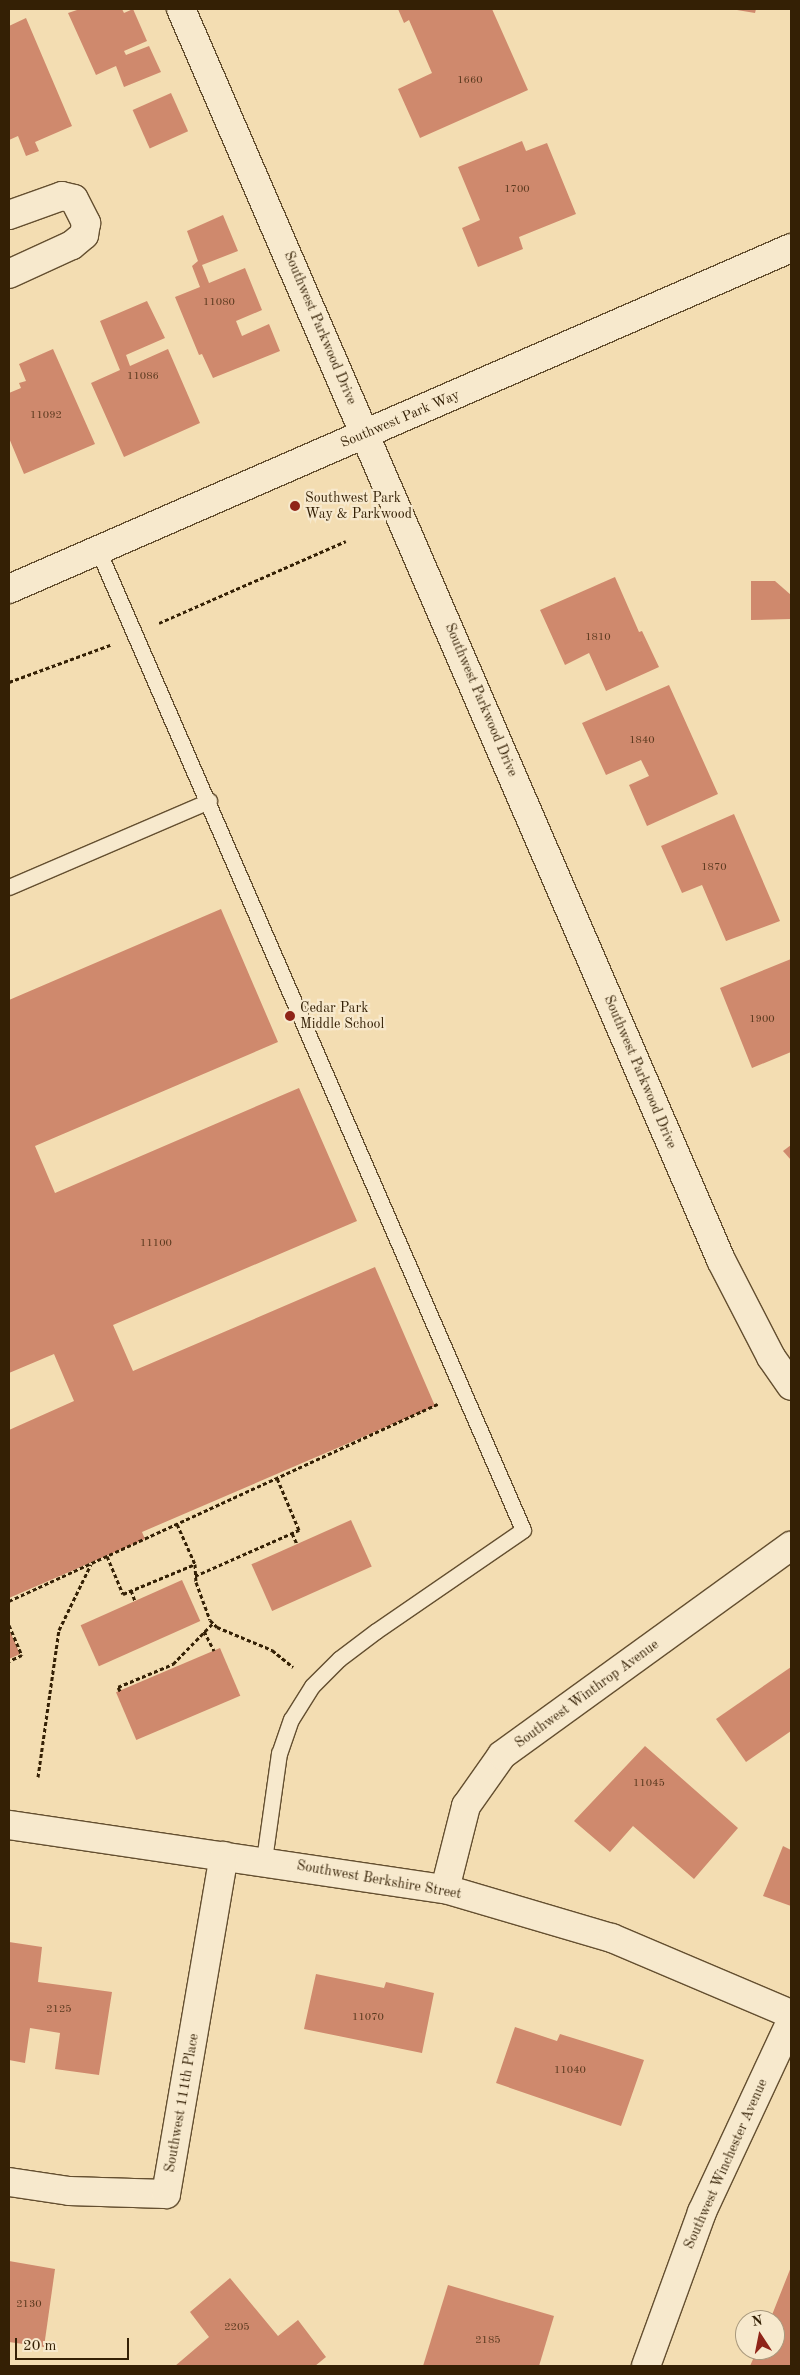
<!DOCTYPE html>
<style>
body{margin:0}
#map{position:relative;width:800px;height:2375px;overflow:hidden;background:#f3ddb2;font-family:"Old Standard TT",serif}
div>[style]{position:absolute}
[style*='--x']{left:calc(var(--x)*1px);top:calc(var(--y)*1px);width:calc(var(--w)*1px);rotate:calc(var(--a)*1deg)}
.building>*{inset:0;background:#cf896d;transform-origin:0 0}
.path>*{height:3px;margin-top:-1.5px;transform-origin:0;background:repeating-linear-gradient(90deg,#342005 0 4px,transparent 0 6.5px)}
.roads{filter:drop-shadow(1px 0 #644f30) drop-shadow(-1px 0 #644f30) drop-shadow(0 1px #644f30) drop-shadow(0 -1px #644f30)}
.lane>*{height:15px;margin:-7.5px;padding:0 7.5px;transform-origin:7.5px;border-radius:7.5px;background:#f7e9cd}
.street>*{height:28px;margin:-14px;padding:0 14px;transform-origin:14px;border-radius:14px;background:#f7e9cd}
.secondary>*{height:28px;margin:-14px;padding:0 14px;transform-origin:14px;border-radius:14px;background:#f7e9cd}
.dots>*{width:14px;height:14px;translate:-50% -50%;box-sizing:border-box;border:2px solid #f7e9cd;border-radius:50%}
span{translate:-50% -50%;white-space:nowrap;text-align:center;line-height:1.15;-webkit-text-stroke:4.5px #f7e9cd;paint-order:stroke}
.number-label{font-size:11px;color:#5b3a1f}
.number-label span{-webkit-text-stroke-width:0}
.street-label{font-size:14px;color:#342005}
.poi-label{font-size:14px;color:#342005}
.left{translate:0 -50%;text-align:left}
.frame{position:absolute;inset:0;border:10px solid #342005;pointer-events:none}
.north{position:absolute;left:735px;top:2310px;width:50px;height:50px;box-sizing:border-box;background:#f7e9cd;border:1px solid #a9997d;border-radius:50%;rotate:349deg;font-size:14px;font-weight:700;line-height:20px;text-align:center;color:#342005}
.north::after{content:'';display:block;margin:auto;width:18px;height:22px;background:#8f2418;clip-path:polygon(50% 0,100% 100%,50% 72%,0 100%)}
.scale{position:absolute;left:15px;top:2338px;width:114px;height:22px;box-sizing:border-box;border:2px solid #342005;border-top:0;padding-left:6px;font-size:15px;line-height:18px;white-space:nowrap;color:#342005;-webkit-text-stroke:4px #f7e9cd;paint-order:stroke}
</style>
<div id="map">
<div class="building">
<i style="clip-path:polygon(80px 9px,122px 9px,124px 13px,133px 9px,147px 41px,124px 51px,126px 55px,149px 46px,161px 72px,124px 87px,116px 66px,96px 75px,68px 13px)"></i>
<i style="clip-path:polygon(398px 9px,492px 9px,528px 90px,420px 138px,398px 89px,432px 73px,409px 20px,404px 23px)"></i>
<i style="clip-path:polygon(731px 9px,756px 9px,755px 13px)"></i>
<i style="clip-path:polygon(26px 18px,72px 126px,35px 142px,39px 151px,26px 156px,18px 136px,9px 140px,9px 26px)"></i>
<i style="left:171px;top:93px;width:42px;height:42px;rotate:66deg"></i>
<i style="clip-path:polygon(522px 141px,526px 151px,547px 143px,576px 214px,519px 237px,523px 249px,478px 267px,462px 228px,480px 220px,458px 167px)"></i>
<i style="clip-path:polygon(223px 215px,238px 251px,202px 265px,209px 283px,245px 268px,262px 310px,236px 321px,242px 336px,269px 324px,280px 351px,213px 378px,202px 354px,199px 355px,175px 297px,200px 287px,192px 266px,198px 261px,187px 231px)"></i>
<i style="clip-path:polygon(147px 301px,165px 338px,126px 355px,130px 366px,168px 349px,200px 423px,124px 457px,91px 383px,120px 370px,100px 321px)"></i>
<i style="clip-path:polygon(53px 349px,95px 444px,24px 474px,9px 438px,9px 393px,21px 388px,19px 383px,26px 381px,19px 364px)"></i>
<i style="clip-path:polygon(615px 577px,639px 632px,642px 631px,659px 667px,606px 691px,589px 653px,565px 665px,540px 610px)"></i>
<i style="clip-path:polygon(751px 581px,775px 581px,791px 595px,791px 619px,751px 620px)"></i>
<i style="clip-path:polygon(669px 685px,718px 794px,647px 826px,629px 785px,649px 776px,641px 760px,606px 775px,582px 723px)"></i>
<i style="clip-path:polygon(734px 814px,780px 921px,726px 941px,702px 885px,682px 893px,661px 846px)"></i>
<i style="clip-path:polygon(221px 909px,278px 1042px,35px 1146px,55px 1193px,299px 1088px,357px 1221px,113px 1325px,133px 1371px,375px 1267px,435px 1406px,142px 1532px,145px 1539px,9px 1598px,9px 1430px,74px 1401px,54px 1354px,9px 1373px,9px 1000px)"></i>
<i style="clip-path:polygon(791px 959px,791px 1052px,752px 1068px,720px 988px)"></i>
<i style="clip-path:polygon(791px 1145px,791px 1160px,783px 1151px)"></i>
<i style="left:351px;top:1520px;width:51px;height:109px;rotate:66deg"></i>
<i style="left:182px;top:1580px;width:45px;height:111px;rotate:66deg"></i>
<i style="clip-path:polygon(9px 1629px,20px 1654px,9px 1659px)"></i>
<i style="left:220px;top:1648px;width:52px;height:113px;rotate:67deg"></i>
<i style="clip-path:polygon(791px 1667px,791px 1731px,746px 1762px,716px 1719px)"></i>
<i style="clip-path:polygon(645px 1746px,738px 1828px,694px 1879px,633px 1826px,610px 1852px,574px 1821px)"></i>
<i style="clip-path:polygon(783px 1846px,791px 1850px,791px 1906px,763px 1896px)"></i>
<i style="clip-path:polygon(9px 1942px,42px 1947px,38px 1982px,112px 1992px,99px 2075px,55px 2069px,60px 2033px,30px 2028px,25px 2063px,9px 2060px)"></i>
<i style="clip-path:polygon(316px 1974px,384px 1988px,386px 1982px,434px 1993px,422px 2053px,304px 2029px)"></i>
<i style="clip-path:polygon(515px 2027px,557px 2041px,560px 2034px,644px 2060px,621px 2126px,496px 2083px)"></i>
<i style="clip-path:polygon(9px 2261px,55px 2269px,44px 2347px,9px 2342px)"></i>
<i style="clip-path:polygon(791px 2267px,791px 2366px,750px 2366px,757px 2350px,775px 2350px,775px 2320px,770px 2320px)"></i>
<i style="clip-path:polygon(230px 2278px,278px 2336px,298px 2320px,326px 2357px,315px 2366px,175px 2366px,209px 2337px,190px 2312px)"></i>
<i style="clip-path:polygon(448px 2285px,554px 2316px,539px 2366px,423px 2366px)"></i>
</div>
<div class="path">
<i style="--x:159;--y:623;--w:204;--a:-23.7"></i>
<i style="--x:9;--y:682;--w:108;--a:-20.1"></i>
<i style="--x:177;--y:1524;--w:44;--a:65.8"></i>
<i style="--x:195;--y:1564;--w:18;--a:87"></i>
<i style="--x:196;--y:1582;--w:40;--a:69.8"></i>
<i style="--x:210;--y:1620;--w:10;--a:45"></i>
<i style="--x:217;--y:1627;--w:60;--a:22.7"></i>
<i style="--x:272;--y:1650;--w:27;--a:39"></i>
<i style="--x:292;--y:1533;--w:12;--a:66"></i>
<i style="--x:107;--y:1556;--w:41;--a:67.2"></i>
<i style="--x:123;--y:1594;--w:78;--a:-22.6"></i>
<i style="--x:195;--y:1576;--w:114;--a:-23.9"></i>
<i style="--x:299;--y:1530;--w:56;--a:-112.9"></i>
<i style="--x:131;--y:1590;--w:12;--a:70"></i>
<i style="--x:9;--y:1601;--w:472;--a:-24.7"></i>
<i style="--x:9;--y:1625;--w:33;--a:67"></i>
<i style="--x:22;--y:1655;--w:14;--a:155"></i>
<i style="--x:204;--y:1631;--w:22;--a:63"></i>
<i style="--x:120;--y:1691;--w:4;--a:-117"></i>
<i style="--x:118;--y:1687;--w:60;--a:-22.7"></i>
<i style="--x:173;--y:1664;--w:57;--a:-45.7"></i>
<i style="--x:38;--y:1777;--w:148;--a:-81.9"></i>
<i style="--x:59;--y:1630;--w:73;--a:-64.1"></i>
</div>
<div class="roads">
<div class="lane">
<i style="--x:98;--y:550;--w:1068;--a:66.55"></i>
<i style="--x:523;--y:1530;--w:178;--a:145.5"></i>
<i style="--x:376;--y:1631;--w:46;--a:142.9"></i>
<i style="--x:339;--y:1659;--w:38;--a:135"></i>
<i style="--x:312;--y:1686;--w:39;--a:122"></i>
<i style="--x:291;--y:1719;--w:36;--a:109"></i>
<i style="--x:279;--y:1753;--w:108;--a:98"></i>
<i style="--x:9;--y:887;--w:218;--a:-23.3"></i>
</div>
<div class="street">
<i style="--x:181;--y:9;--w:1363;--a:66.65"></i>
<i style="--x:721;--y:1260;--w:109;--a:62.7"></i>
<i style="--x:771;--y:1357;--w:35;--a:55"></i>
<i style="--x:9;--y:215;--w:56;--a:-19.7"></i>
<i style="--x:62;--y:196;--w:12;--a:14"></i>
<i style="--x:74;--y:199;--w:27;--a:63"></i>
<i style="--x:86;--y:223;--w:12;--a:99"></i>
<i style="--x:84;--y:235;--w:16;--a:140"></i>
<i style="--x:72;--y:245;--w:69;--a:155.3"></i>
<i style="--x:9;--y:1825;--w:441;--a:8.4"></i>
<i style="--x:445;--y:1889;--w:174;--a:16.4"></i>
<i style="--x:612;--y:1938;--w:194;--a:23"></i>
<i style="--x:445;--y:1889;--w:86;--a:-75.8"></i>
<i style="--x:466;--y:1806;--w:62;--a:-54.8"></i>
<i style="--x:502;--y:1755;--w:357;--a:-35.9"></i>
<i style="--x:9;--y:2182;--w:61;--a:8.5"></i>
<i style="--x:69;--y:2191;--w:97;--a:1.8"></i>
<i style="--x:166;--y:2194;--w:343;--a:-80.3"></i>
<i style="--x:646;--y:2366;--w:164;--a:-70"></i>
<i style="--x:702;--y:2212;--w:211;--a:-65"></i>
</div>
<div class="secondary">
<i style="--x:9;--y:589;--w:853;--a:-23.56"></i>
</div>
</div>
<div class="dots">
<i style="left:295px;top:506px;background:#8f2418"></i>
<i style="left:290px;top:1016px;background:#8f2418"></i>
</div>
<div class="number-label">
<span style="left:470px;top:81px">1660</span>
<span style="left:517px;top:190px">1700</span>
<span style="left:219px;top:303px">11080</span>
<span style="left:143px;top:377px">11086</span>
<span style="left:46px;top:416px">11092</span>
<span style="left:598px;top:638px">1810</span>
<span style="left:642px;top:741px">1840</span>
<span style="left:714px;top:868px">1870</span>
<span style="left:762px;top:1020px">1900</span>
<span style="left:156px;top:1244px">11100</span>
<span style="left:649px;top:1784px">11045</span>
<span style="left:59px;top:2010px">2125</span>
<span style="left:368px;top:2018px">11070</span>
<span style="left:570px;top:2071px">11040</span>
<span style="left:29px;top:2305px">2130</span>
<span style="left:237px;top:2328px">2205</span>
<span style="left:488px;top:2341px">2185</span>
</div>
<div class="street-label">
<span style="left:320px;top:328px;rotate:67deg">Southwest Parkwood Drive</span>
<span style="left:400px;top:419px;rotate:-23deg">Southwest Park Way</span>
<span style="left:481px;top:700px;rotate:67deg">Southwest Parkwood Drive</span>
<span style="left:640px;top:1072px;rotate:67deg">Southwest Parkwood Drive</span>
<span style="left:587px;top:1694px;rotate:-36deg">Southwest Winthrop Avenue</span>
<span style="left:379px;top:1880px;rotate:10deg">Southwest Berkshire Street</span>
<span style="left:182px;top:2103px;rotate:-80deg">Southwest 111th Place</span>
<span style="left:726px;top:2164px;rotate:-66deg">Southwest Winchester Avenue</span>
</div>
<div class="poi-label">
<span class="left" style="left:305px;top:506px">Southwest Park<br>Way &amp; Parkwood</span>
<span class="left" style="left:300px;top:1016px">Cedar Park<br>Middle School</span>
</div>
<div class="frame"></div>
<div class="north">N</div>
<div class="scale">20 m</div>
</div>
